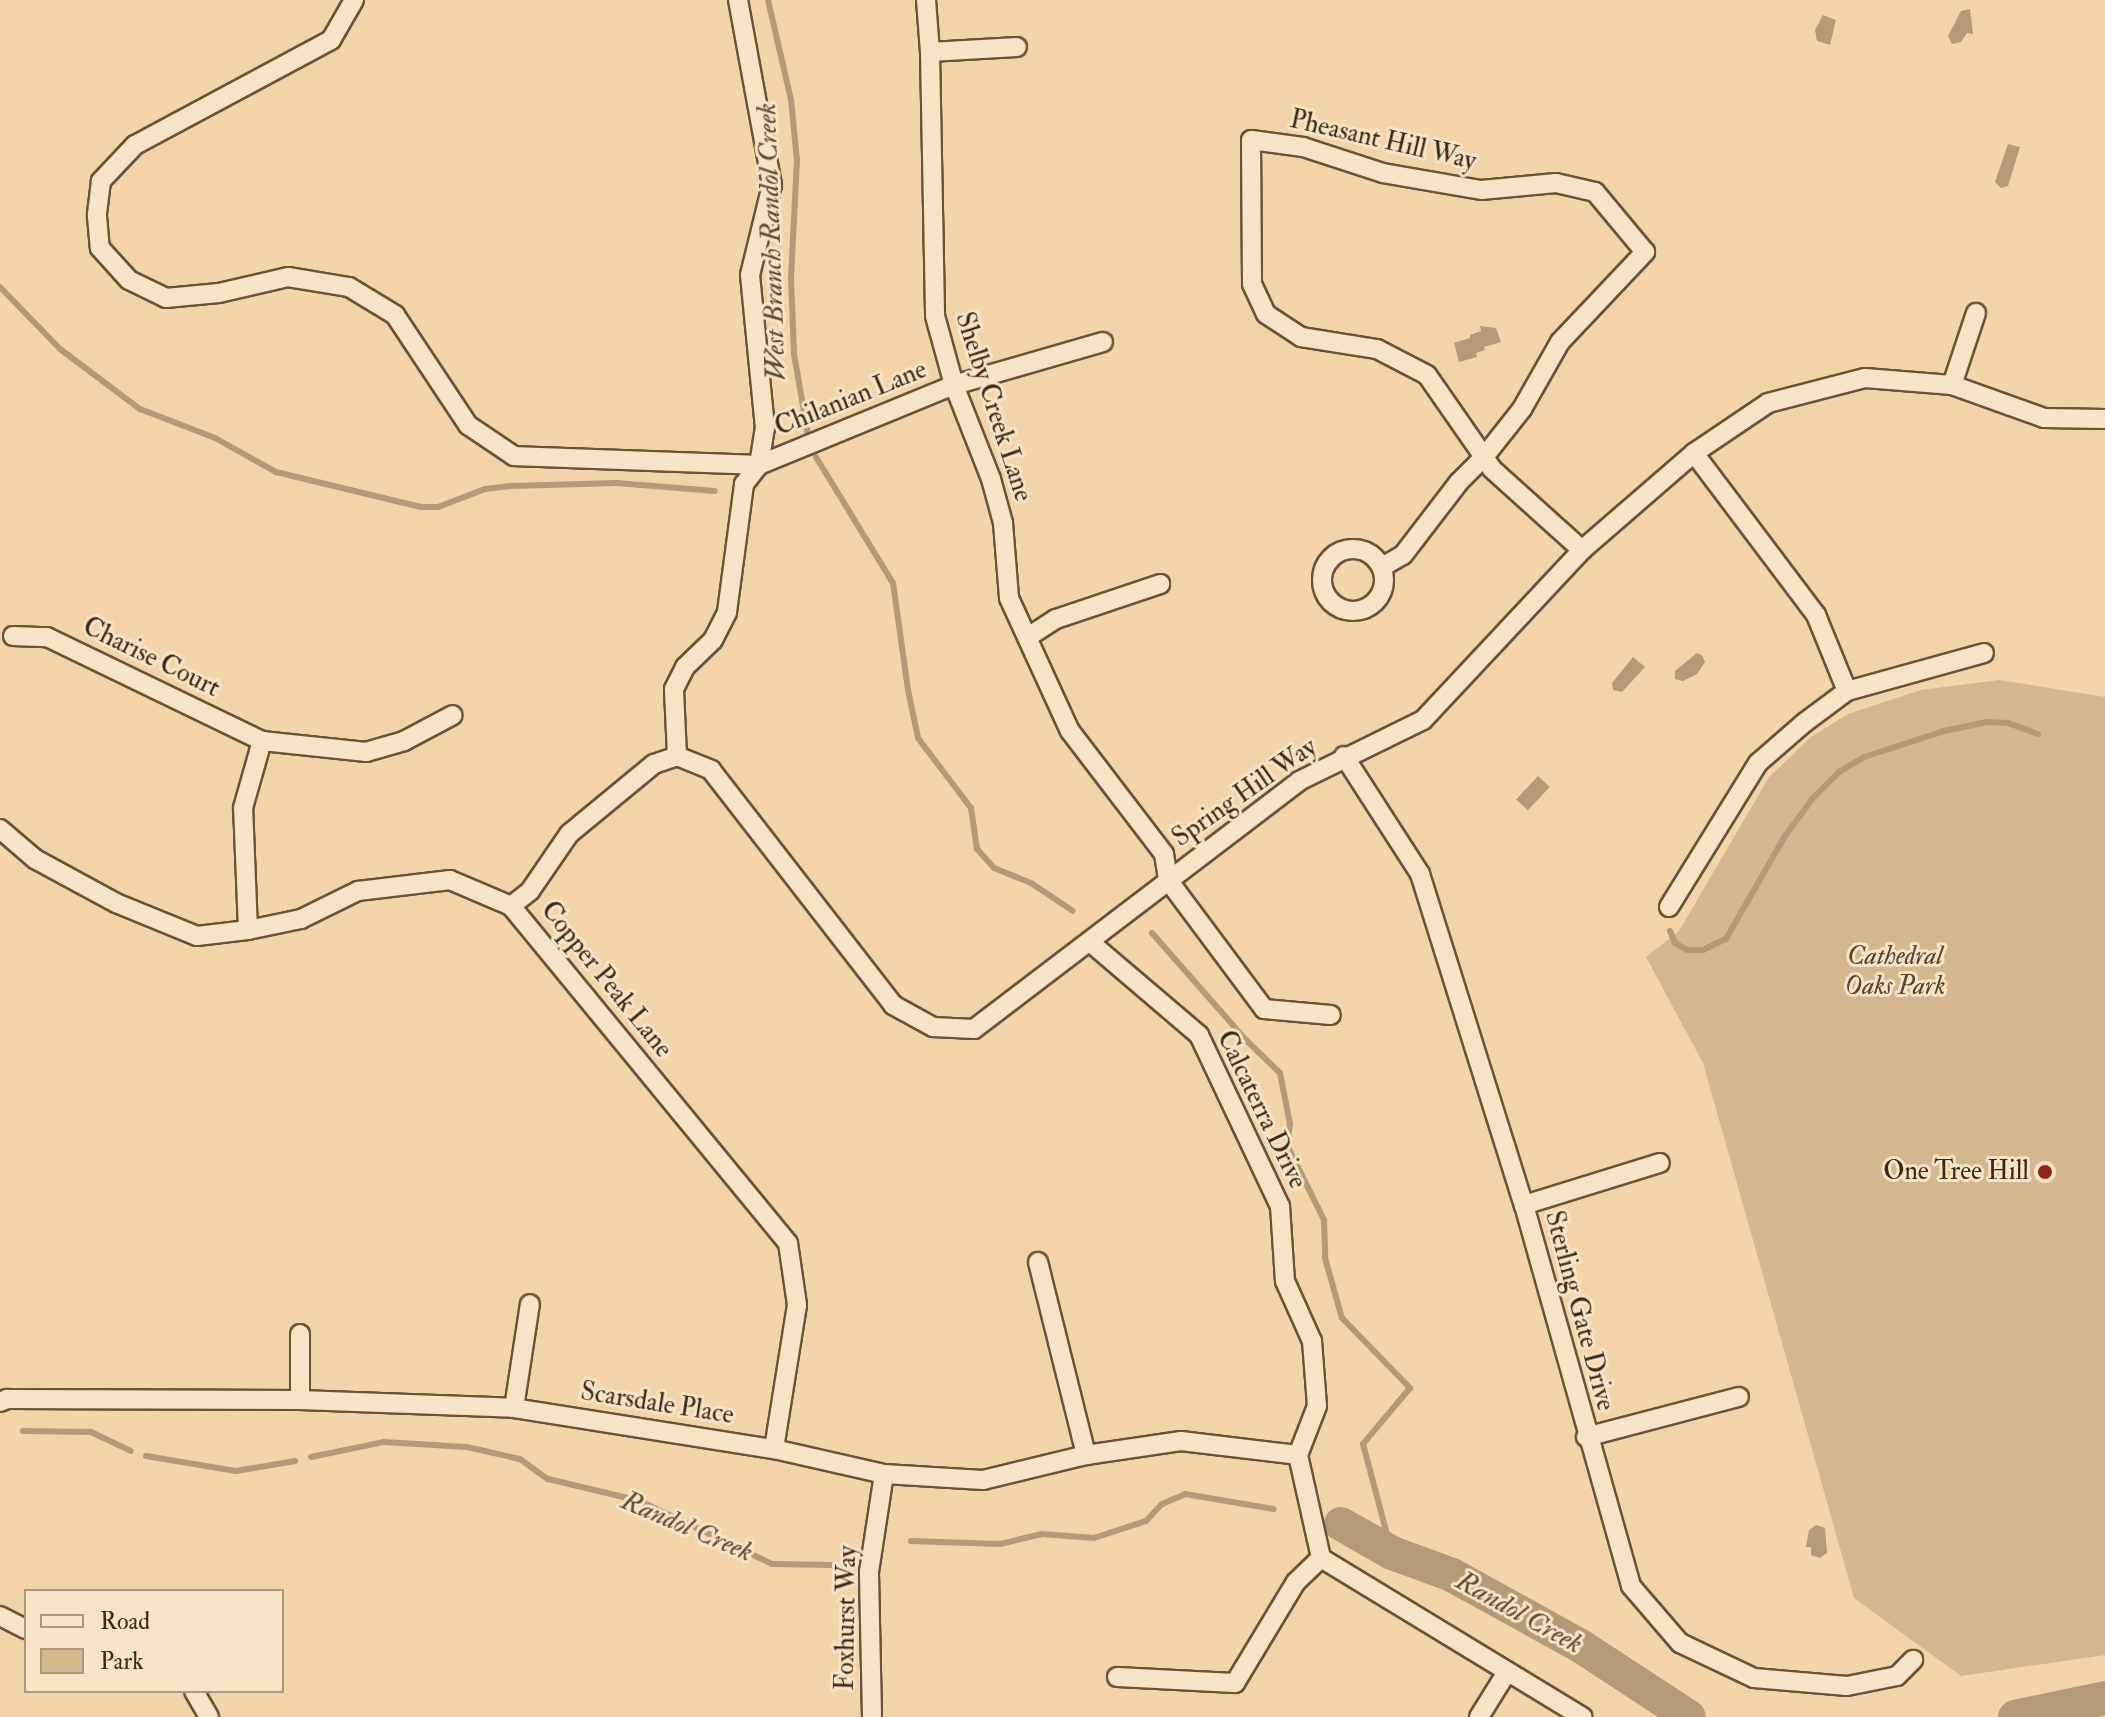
<!DOCTYPE html>
<style>
body{margin:0}
#map{position:relative;width:2105px;height:1717px;overflow:hidden;background:#f3d4a8;font-family:"IM FELL Double Pica",serif}
div>[style]{position:absolute}
[style*='--x']{left:calc(var(--x)*1px);top:calc(var(--y)*1px);width:calc(var(--w)*1px);rotate:calc(var(--a)*1deg)}
.green>*{inset:0;background:#d4b78f}
.water>*{inset:0;background:#b49a76;transform-origin:0 0}
.stream>*{height:6px;margin:-3px;padding:0 3px;transform-origin:3px;border-radius:3px;background:#b49a76}
.river>*{height:34px;margin:-17px;padding:0 17px;transform-origin:17px;border-radius:17px;background:#b49a76}
.roads{filter:drop-shadow(2px 0 #685439) drop-shadow(-2px 0 #685439) drop-shadow(0 2px #685439) drop-shadow(0 -2px #685439)}
.street>*{height:18px;margin:-9px;padding:0 9px;transform-origin:9px;border-radius:9px;background:#f7e3c6}
.street>.ring{margin:-9px;padding:0;box-sizing:content-box;background:none;border:18px solid #f7e3c6;border-radius:50%}
.dots>*{width:22px;height:22px;translate:-50% -50%;box-sizing:border-box;border:4px solid #f7e3c6;border-radius:50%}
span{translate:-50% -50%;white-space:nowrap;text-align:center;line-height:1.15;-webkit-text-stroke:6px #f7e3c6;paint-order:stroke}
.street-label{font-size:26px;color:#3a2914}
.park-label{font-size:26px;color:#59452d;font-style:italic}
.poi-label{font-size:26px;color:#3a2914}
.right{translate:-100% -50%;text-align:right}
.water-label{font-size:28px;color:#5f4b31;font-style:italic}
.legend{position:absolute;left:24px;top:1589px;width:260px;height:104px;box-sizing:border-box;background:#f7e3c6;border:2px solid #ab997f;margin:0;padding:10px 14px;list-style:none;font-size:24px;color:#3a2914}
.legend li{display:flex;align-items:center;gap:16px;height:40px}
.legend b{width:40px;border:2px solid #ab997f}
</style>
<div id="map">
<div class="green">
<i style="clip-path:polygon(1999px 680px,2105px 697px,2105px 1655px,1961px 1676px,1854px 1598px,1703px 1063px,1646px 957px,1679px 931px,1769px 777px,1811px 737px,1848px 714px,1921px 690px)"></i>
</div>
<div class="water">
<i style="clip-path:polygon(1970px 9px,1973px 34px,1967px 33px,1961px 42px,1952px 44px,1948px 36px,1961px 11px)"></i>
<i style="clip-path:polygon(1823px 15px,1836px 20px,1830px 45px,1817px 41px,1815px 30px)"></i>
<i style="clip-path:polygon(2008px 144px,2020px 147px,2008px 186px,2001px 188px,1995px 182px)"></i>
<i style="clip-path:polygon(1480px 326px,1496px 328px,1501px 342px,1484px 347px,1485px 350px,1476px 353px,1477px 357px,1459px 362px,1454px 343px,1470px 338px,1470px 335px,1481px 331px)"></i>
<i style="clip-path:polygon(1697px 653px,1702px 655px,1705px 662px,1697px 674px,1683px 681px,1675px 679px,1675px 671px)"></i>
<i style="clip-path:polygon(1633px 657px,1645px 667px,1622px 692px,1613px 690px,1612px 683px)"></i>
<i style="left:1538px;top:776px;width:16px;height:32px;rotate:43deg"></i>
<i style="clip-path:polygon(1816px 1525px,1825px 1528px,1827px 1553px,1820px 1558px,1811px 1555px,1811px 1547px,1806px 1547px,1809px 1530px)"></i>
</div>
<div class="stream">
<i style="--x:768;--y:0;--w:103;--a:77"></i>
<i style="--x:791;--y:100;--w:60;--a:84.3"></i>
<i style="--x:797;--y:160;--w:119;--a:92.9"></i>
<i style="--x:791;--y:279;--w:75;--a:87.7"></i>
<i style="--x:794;--y:354;--w:82;--a:80.2"></i>
<i style="--x:0;--y:287;--w:86;--a:45.9"></i>
<i style="--x:60;--y:349;--w:100;--a:36.9"></i>
<i style="--x:140;--y:409;--w:80;--a:21.1"></i>
<i style="--x:215;--y:438;--w:70;--a:29.1"></i>
<i style="--x:276;--y:472;--w:149;--a:13.6"></i>
<i style="--x:421;--y:507;--w:17;--a:0"></i>
<i style="--x:438;--y:507;--w:50;--a:-21"></i>
<i style="--x:485;--y:489;--w:26;--a:-7"></i>
<i style="--x:511;--y:486;--w:106;--a:-1.6"></i>
<i style="--x:617;--y:483;--w:98;--a:4.7"></i>
<i style="--x:816;--y:457;--w:148;--a:58.6"></i>
<i style="--x:893;--y:583;--w:108;--a:82"></i>
<i style="--x:908;--y:690;--w:49;--a:78.2"></i>
<i style="--x:918;--y:738;--w:88;--a:52.9"></i>
<i style="--x:971;--y:808;--w:41;--a:81.7"></i>
<i style="--x:977;--y:849;--w:25;--a:48"></i>
<i style="--x:994;--y:868;--w:40;--a:22"></i>
<i style="--x:1031;--y:883;--w:50;--a:33.7"></i>
<i style="--x:1670;--y:931;--w:13;--a:67"></i>
<i style="--x:1675;--y:943;--w:14;--a:30"></i>
<i style="--x:1687;--y:950;--w:16;--a:0"></i>
<i style="--x:1703;--y:950;--w:25;--a:-26"></i>
<i style="--x:1726;--y:939;--w:119;--a:-60.2"></i>
<i style="--x:1785;--y:836;--w:47;--a:-53.6"></i>
<i style="--x:1813;--y:798;--w:37;--a:-45"></i>
<i style="--x:1839;--y:772;--w:29;--a:-31"></i>
<i style="--x:1864;--y:757;--w:84;--a:-18"></i>
<i style="--x:1944;--y:731;--w:44;--a:-11.8"></i>
<i style="--x:1987;--y:722;--w:21;--a:3"></i>
<i style="--x:2008;--y:723;--w:32;--a:20"></i>
<i style="--x:1152;--y:933;--w:144;--a:48.7"></i>
<i style="--x:1247;--y:1041;--w:46;--a:44.1"></i>
<i style="--x:1280;--y:1073;--w:52;--a:78.9"></i>
<i style="--x:1290;--y:1124;--w:21;--a:98"></i>
<i style="--x:1287;--y:1145;--w:84;--a:63.7"></i>
<i style="--x:1324;--y:1220;--w:38;--a:88"></i>
<i style="--x:1325;--y:1258;--w:62;--a:74.2"></i>
<i style="--x:1342;--y:1318;--w:98;--a:45.8"></i>
<i style="--x:1410;--y:1388;--w:73;--a:130"></i>
<i style="--x:1363;--y:1444;--w:113;--a:75.1"></i>
<i style="--x:23;--y:1431;--w:68;--a:0.8"></i>
<i style="--x:91;--y:1432;--w:44;--a:25.4"></i>
<i style="--x:146;--y:1456;--w:91;--a:9.5"></i>
<i style="--x:236;--y:1471;--w:60;--a:-9.6"></i>
<i style="--x:311;--y:1457;--w:75;--a:-11.6"></i>
<i style="--x:384;--y:1442;--w:83;--a:3.4"></i>
<i style="--x:467;--y:1447;--w:54;--a:12.8"></i>
<i style="--x:520;--y:1459;--w:34;--a:36"></i>
<i style="--x:548;--y:1479;--w:95;--a:13.4"></i>
<i style="--x:640;--y:1501;--w:146;--a:25.5"></i>
<i style="--x:772;--y:1564;--w:61;--a:0.9"></i>
<i style="--x:911;--y:1541;--w:89;--a:1.9"></i>
<i style="--x:1000;--y:1544;--w:43;--a:-13.4"></i>
<i style="--x:1042;--y:1534;--w:52;--a:4.4"></i>
<i style="--x:1094;--y:1538;--w:55;--a:-18.1"></i>
<i style="--x:1146;--y:1521;--w:23;--a:-47"></i>
<i style="--x:1162;--y:1504;--w:25;--a:-23"></i>
<i style="--x:1185;--y:1494;--w:90;--a:9.6"></i>
</div>
<div class="river">
<i style="--x:1341;--y:1524;--w:59;--a:29.6"></i>
<i style="--x:1392;--y:1553;--w:64;--a:20.1"></i>
<i style="--x:1452;--y:1575;--w:145;--a:28.9"></i>
<i style="--x:1579;--y:1645;--w:131;--a:33.2"></i>
<i style="--x:2015;--y:1717;--w:92;--a:-11.9"></i>
</div>
<div class="roads">
<div class="street">
<i style="--x:354;--y:0;--w:46;--a:119.9"></i>
<i style="--x:331;--y:40;--w:222;--a:151.8"></i>
<i style="--x:135;--y:145;--w:50;--a:133.4"></i>
<i style="--x:101;--y:181;--w:35;--a:97"></i>
<i style="--x:97;--y:216;--w:32;--a:85"></i>
<i style="--x:100;--y:248;--w:43;--a:47.8"></i>
<i style="--x:129;--y:280;--w:41;--a:25.9"></i>
<i style="--x:166;--y:298;--w:53;--a:-5.4"></i>
<i style="--x:219;--y:293;--w:71;--a:-13.1"></i>
<i style="--x:288;--y:277;--w:62;--a:9.3"></i>
<i style="--x:349;--y:287;--w:54;--a:31.3"></i>
<i style="--x:395;--y:315;--w:132;--a:56.4"></i>
<i style="--x:468;--y:425;--w:55;--a:34"></i>
<i style="--x:514;--y:456;--w:245;--a:2.1"></i>
<i style="--x:759;--y:465;--w:211;--a:-22.3"></i>
<i style="--x:954;--y:385;--w:155;--a:-16.1"></i>
<i style="--x:926;--y:0;--w:52;--a:85.6"></i>
<i style="--x:930;--y:52;--w:264;--a:88.9"></i>
<i style="--x:935;--y:316;--w:72;--a:74.6"></i>
<i style="--x:954;--y:385;--w:101;--a:68.5"></i>
<i style="--x:991;--y:479;--w:46;--a:74.7"></i>
<i style="--x:1003;--y:523;--w:75;--a:85.4"></i>
<i style="--x:1009;--y:598;--w:146;--a:65.4"></i>
<i style="--x:1070;--y:731;--w:155;--a:52.6"></i>
<i style="--x:1164;--y:854;--w:26;--a:81"></i>
<i style="--x:1168;--y:880;--w:161;--a:53.3"></i>
<i style="--x:1264;--y:1009;--w:67;--a:5.1"></i>
<i style="--x:930;--y:52;--w:87;--a:-3.3"></i>
<i style="--x:1952;--y:385;--w:76;--a:-71.6"></i>
<i style="--x:1694;--y:453;--w:203;--a:53"></i>
<i style="--x:1816;--y:615;--w:82;--a:67.8"></i>
<i class="ring" style="left:1322px;top:549px;width:44px;height:44px"></i>
<i style="--x:1382;--y:567;--w:24;--a:-30"></i>
<i style="--x:1403;--y:555;--w:92;--a:-52.5"></i>
<i style="--x:1459;--y:482;--w:35;--a:-45"></i>
<i style="--x:1484;--y:457;--w:61;--a:-51.6"></i>
<i style="--x:1522;--y:409;--w:77;--a:-60.4"></i>
<i style="--x:1560;--y:342;--w:124;--a:-46.6"></i>
<i style="--x:1645;--y:252;--w:78;--a:-129.8"></i>
<i style="--x:1595;--y:192;--w:40;--a:-167"></i>
<i style="--x:1556;--y:183;--w:75;--a:174.7"></i>
<i style="--x:1481;--y:190;--w:99;--a:-170.2"></i>
<i style="--x:1383;--y:173;--w:84;--a:-162"></i>
<i style="--x:1303;--y:147;--w:52;--a:-172.3"></i>
<i style="--x:1251;--y:140;--w:144;--a:89.6"></i>
<i style="--x:1252;--y:284;--w:33;--a:65"></i>
<i style="--x:1266;--y:314;--w:42;--a:33.3"></i>
<i style="--x:1301;--y:337;--w:77;--a:9"></i>
<i style="--x:1377;--y:349;--w:56;--a:27.5"></i>
<i style="--x:1427;--y:375;--w:100;--a:55.2"></i>
<i style="--x:1484;--y:457;--w:14;--a:56"></i>
<i style="--x:1492;--y:469;--w:121;--a:42"></i>
<i style="--x:13;--y:636;--w:34;--a:2"></i>
<i style="--x:47;--y:637;--w:239;--a:25.8"></i>
<i style="--x:262;--y:741;--w:105;--a:6"></i>
<i style="--x:366;--y:752;--w:40;--a:-16"></i>
<i style="--x:404;--y:741;--w:55;--a:-28"></i>
<i style="--x:1028;--y:637;--w:33;--a:-33"></i>
<i style="--x:1056;--y:619;--w:110;--a:-18.6"></i>
<i style="--x:677;--y:756;--w:67;--a:-92.6"></i>
<i style="--x:674;--y:689;--w:25;--a:-63"></i>
<i style="--x:685;--y:667;--w:39;--a:-44"></i>
<i style="--x:713;--y:640;--w:31;--a:-63"></i>
<i style="--x:727;--y:612;--w:129;--a:-82.4"></i>
<i style="--x:744;--y:484;--w:24;--a:-52"></i>
<i style="--x:759;--y:465;--w:37;--a:-81"></i>
<i style="--x:765;--y:428;--w:154;--a:-95.6"></i>
<i style="--x:750;--y:275;--w:93;--a:-76.3"></i>
<i style="--x:772;--y:185;--w:188;--a:-100.4"></i>
<i style="--x:1344;--y:756;--w:140;--a:57.2"></i>
<i style="--x:1420;--y:874;--w:347;--a:72.6"></i>
<i style="--x:1524;--y:1205;--w:396;--a:74.3"></i>
<i style="--x:1631;--y:1586;--w:75;--a:49.3"></i>
<i style="--x:1680;--y:1643;--w:82;--a:25.3"></i>
<i style="--x:1754;--y:1678;--w:93;--a:4.9"></i>
<i style="--x:1847;--y:1686;--w:51;--a:-11.3"></i>
<i style="--x:1897;--y:1676;--w:23;--a:-45"></i>
<i style="--x:0;--y:829;--w:46;--a:40.6"></i>
<i style="--x:35;--y:859;--w:92;--a:28.5"></i>
<i style="--x:116;--y:903;--w:87;--a:22.2"></i>
<i style="--x:197;--y:936;--w:51;--a:-6.7"></i>
<i style="--x:248;--y:930;--w:54;--a:-11.7"></i>
<i style="--x:301;--y:919;--w:64;--a:-26.2"></i>
<i style="--x:358;--y:891;--w:93;--a:-6.8"></i>
<i style="--x:450;--y:880;--w:66;--a:23.1"></i>
<i style="--x:511;--y:906;--w:436;--a:50.6"></i>
<i style="--x:788;--y:1243;--w:63;--a:81.7"></i>
<i style="--x:797;--y:1305;--w:146;--a:99.1"></i>
<i style="--x:511;--y:906;--w:24;--a:-38"></i>
<i style="--x:530;--y:891;--w:69;--a:-55.6"></i>
<i style="--x:569;--y:834;--w:110;--a:-39.5"></i>
<i style="--x:654;--y:764;--w:24;--a:-19"></i>
<i style="--x:677;--y:756;--w:37;--a:22"></i>
<i style="--x:711;--y:770;--w:297;--a:52.2"></i>
<i style="--x:893;--y:1005;--w:46;--a:28.8"></i>
<i style="--x:933;--y:1027;--w:41;--a:2.8"></i>
<i style="--x:974;--y:1029;--w:409;--a:-37.3"></i>
<i style="--x:1299;--y:781;--w:138;--a:-26.2"></i>
<i style="--x:1423;--y:720;--w:233;--a:-46.9"></i>
<i style="--x:1582;--y:550;--w:148;--a:-40.9"></i>
<i style="--x:1694;--y:453;--w:89;--a:-34"></i>
<i style="--x:1768;--y:403;--w:100;--a:-14.5"></i>
<i style="--x:1865;--y:378;--w:87;--a:4.6"></i>
<i style="--x:1952;--y:385;--w:98;--a:19.7"></i>
<i style="--x:2044;--y:418;--w:61;--a:0.9"></i>
<i style="--x:1669;--y:907;--w:169;--a:-58.3"></i>
<i style="--x:1758;--y:763;--w:61;--a:-41"></i>
<i style="--x:1804;--y:723;--w:54;--a:-36.7"></i>
<i style="--x:1847;--y:691;--w:142;--a:-15.5"></i>
<i style="--x:248;--y:930;--w:122;--a:-92.3"></i>
<i style="--x:243;--y:808;--w:70;--a:-74.2"></i>
<i style="--x:1091;--y:943;--w:142;--a:40.4"></i>
<i style="--x:1199;--y:1035;--w:189;--a:64.7"></i>
<i style="--x:1280;--y:1206;--w:75;--a:86.2"></i>
<i style="--x:1285;--y:1281;--w:66;--a:65.8"></i>
<i style="--x:1312;--y:1341;--w:65;--a:85.6"></i>
<i style="--x:1317;--y:1406;--w:53;--a:111.2"></i>
<i style="--x:1298;--y:1455;--w:106;--a:77.4"></i>
<i style="--x:1321;--y:1558;--w:306;--a:31.3"></i>
<i style="--x:1524;--y:1205;--w:142;--a:-17.2"></i>
<i style="--x:1038;--y:1262;--w:199;--a:76"></i>
<i style="--x:300;--y:1400;--w:66;--a:-90"></i>
<i style="--x:0;--y:1402;--w:8;--a:-23"></i>
<i style="--x:7;--y:1399;--w:293;--a:0.2"></i>
<i style="--x:300;--y:1400;--w:214;--a:2.1"></i>
<i style="--x:514;--y:1408;--w:263;--a:9"></i>
<i style="--x:774;--y:1449;--w:113;--a:12.8"></i>
<i style="--x:884;--y:1474;--w:99;--a:3.5"></i>
<i style="--x:983;--y:1480;--w:106;--a:-13.6"></i>
<i style="--x:1086;--y:1455;--w:96;--a:-8.4"></i>
<i style="--x:1181;--y:1441;--w:118;--a:6.8"></i>
<i style="--x:514;--y:1408;--w:105;--a:-81.3"></i>
<i style="--x:1586;--y:1437;--w:158;--a:-14.7"></i>
<i style="--x:0;--y:1616;--w:29;--a:27"></i>
<i style="--x:1117;--y:1677;--w:118;--a:2.9"></i>
<i style="--x:1235;--y:1683;--w:118;--a:-58.9"></i>
<i style="--x:1296;--y:1582;--w:35;--a:-44"></i>
<i style="--x:194;--y:1691;--w:30;--a:60"></i>
<i style="--x:872;--y:1717;--w:145;--a:-91.2"></i>
<i style="--x:869;--y:1572;--w:99;--a:-81.3"></i>
<i style="--x:1479;--y:1717;--w:53;--a:-58.1"></i>
</div>
</div>
<div class="dots">
<i style="left:2045px;top:1172px;background:#8f2418"></i>
</div>
<div class="street-label">
<span style="left:1383px;top:141px;rotate:13deg">Pheasant Hill Way</span>
<span style="left:851px;top:399px;rotate:-22deg">Chilanian Lane</span>
<span style="left:993px;top:407px;rotate:72deg">Shelby Creek Lane</span>
<span style="left:151px;top:658px;rotate:26deg">Charise Court</span>
<span style="left:1245px;top:793px;rotate:-35deg">Spring Hill Way</span>
<span style="left:606px;top:980px;rotate:51deg">Copper Peak Lane</span>
<span style="left:1261px;top:1110px;rotate:64deg">Calcaterra Drive</span>
<span style="left:1579px;top:1311px;rotate:75deg">Sterling Gate Drive</span>
<span style="left:657px;top:1404px;rotate:9deg">Scarsdale Place</span>
<span style="left:847px;top:1618px;rotate:-89deg">Foxhurst Way</span>
</div>
<div class="park-label">
<span style="left:1895px;top:972px">Cathedral<br>Oaks Park</span>
</div>
<div class="poi-label">
<span class="right" style="left:2029px;top:1172px">One Tree Hill</span>
</div>
<div class="water-label">
<span style="left:772px;top:242px;rotate:-92deg">West Branch Randol Creek</span>
<span style="left:687px;top:1527px;rotate:23deg">Randol Creek</span>
<span style="left:1519px;top:1613px;rotate:29deg">Randol Creek</span>
</div>
<ul class="legend">
<li><b style="height:10px;background:#f7e3c6"></b>Road</li>
<li><b style="height:22px;background:#d4b78f"></b>Park</li>
</ul>
</div>
